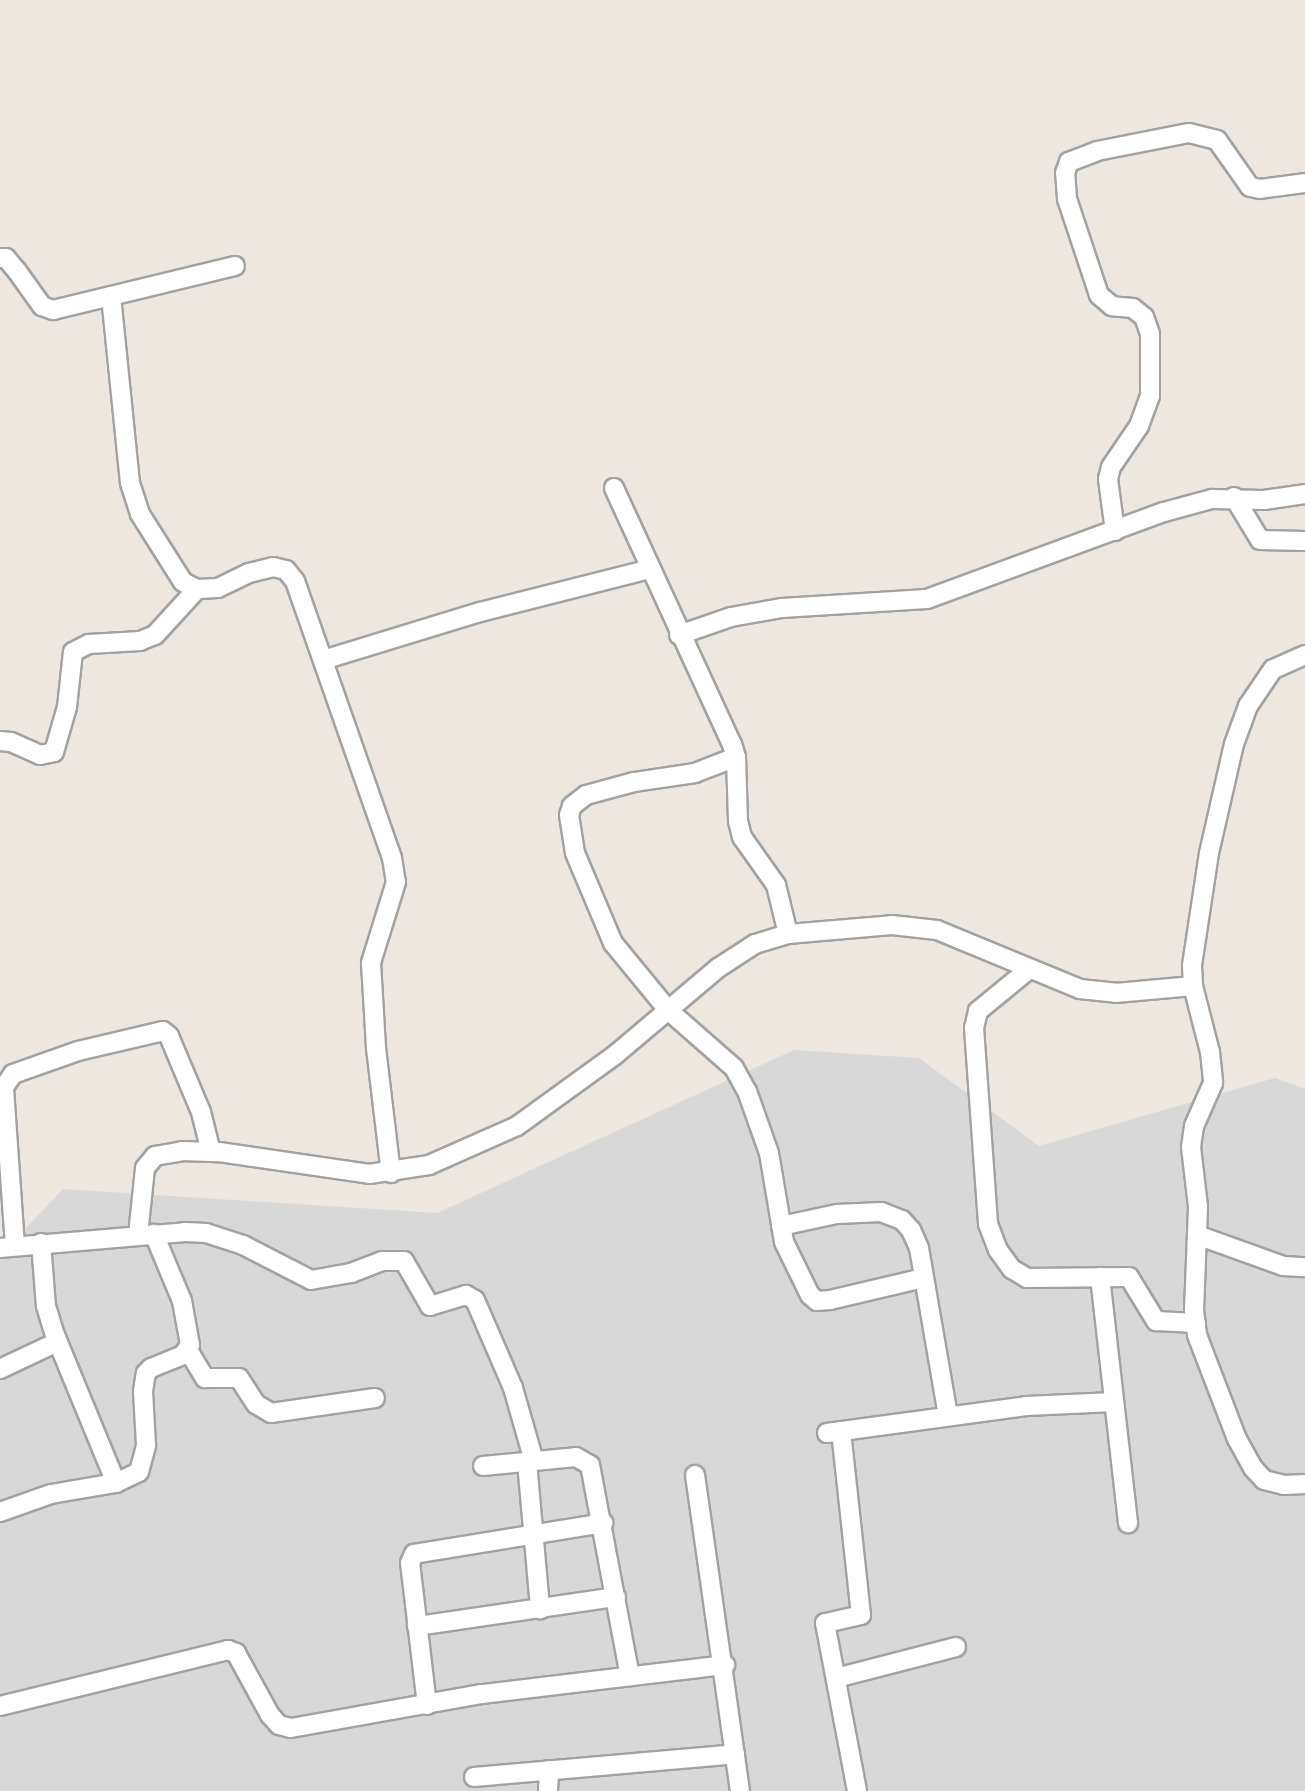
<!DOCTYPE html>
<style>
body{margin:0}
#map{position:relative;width:1305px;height:1791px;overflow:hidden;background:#ede7e0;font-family:Commissioner,sans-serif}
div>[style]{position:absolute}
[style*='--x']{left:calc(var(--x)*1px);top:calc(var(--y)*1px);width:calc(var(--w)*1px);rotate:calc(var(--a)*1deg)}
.residential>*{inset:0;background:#d9d8d8}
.roads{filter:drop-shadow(2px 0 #a2a2a2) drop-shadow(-2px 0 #a2a2a2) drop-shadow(0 2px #a2a2a2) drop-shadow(0 -2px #a2a2a2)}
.street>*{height:18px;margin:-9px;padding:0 9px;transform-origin:9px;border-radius:9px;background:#fff}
span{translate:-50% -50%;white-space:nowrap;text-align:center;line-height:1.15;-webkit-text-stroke:6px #fff;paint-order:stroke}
</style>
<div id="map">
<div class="residential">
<i style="clip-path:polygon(794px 1050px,919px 1058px,1039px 1146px,1275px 1078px,1305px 1089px,1305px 1791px,0 1791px,0 1255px,63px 1189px,437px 1213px)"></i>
</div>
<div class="roads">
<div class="street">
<i style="--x:0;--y:258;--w:6;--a:0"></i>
<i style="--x:6;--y:258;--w:17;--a:50"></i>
<i style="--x:17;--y:271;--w:43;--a:54.5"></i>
<i style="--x:42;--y:306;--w:12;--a:20"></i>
<i style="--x:53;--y:310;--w:187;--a:-13.6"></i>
<i style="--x:111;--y:296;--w:188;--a:84.2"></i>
<i style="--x:130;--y:483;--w:33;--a:72"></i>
<i style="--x:140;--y:514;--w:80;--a:57.7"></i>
<i style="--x:183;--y:582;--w:16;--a:27"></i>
<i style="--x:197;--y:589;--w:21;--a:-3"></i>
<i style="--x:218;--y:588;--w:34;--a:-26"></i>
<i style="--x:249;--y:573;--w:25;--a:-14"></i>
<i style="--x:273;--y:567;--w:13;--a:13"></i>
<i style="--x:286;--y:570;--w:14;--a:51"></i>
<i style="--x:295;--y:581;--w:293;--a:70.7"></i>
<i style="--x:392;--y:858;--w:24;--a:81"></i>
<i style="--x:396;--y:882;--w:85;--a:107.2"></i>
<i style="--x:371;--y:963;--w:85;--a:86.6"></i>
<i style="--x:376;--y:1048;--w:126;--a:83.2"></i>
<i style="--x:614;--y:488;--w:282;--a:65.3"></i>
<i style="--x:732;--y:744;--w:14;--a:73"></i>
<i style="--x:736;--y:757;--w:64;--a:88.2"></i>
<i style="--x:738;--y:821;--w:16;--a:76"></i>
<i style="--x:742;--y:837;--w:59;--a:54.7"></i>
<i style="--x:776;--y:885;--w:50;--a:76.2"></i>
<i style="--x:1234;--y:497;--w:50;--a:58.8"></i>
<i style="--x:1260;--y:540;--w:45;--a:1.3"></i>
<i style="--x:1115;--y:531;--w:52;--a:-97.7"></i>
<i style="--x:1108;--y:479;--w:12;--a:-76"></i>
<i style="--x:1111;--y:467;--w:50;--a:-55.7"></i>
<i style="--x:1139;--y:426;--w:32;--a:-70"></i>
<i style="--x:1150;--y:396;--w:62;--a:-90"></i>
<i style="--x:1150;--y:334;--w:18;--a:-109"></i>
<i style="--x:1144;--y:317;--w:14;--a:-141"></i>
<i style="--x:1133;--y:308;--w:21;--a:-175"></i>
<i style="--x:1112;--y:306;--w:17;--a:-140"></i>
<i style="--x:1099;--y:295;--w:101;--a:-108.4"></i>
<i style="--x:1067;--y:199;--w:26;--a:-94"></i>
<i style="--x:1065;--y:173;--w:12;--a:-70"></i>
<i style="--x:1069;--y:162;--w:30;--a:-21"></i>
<i style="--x:1097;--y:151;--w:94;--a:-11.1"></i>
<i style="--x:1189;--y:133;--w:29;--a:14"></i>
<i style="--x:1217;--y:140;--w:57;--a:54.9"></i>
<i style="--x:1250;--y:187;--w:10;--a:11"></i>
<i style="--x:1260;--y:189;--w:45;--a:-7.6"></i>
<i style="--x:679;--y:635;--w:55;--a:-19.1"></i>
<i style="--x:731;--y:617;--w:52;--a:-10"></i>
<i style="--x:782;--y:608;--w:145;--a:-3.6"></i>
<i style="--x:927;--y:599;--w:252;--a:-20.2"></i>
<i style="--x:1164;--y:512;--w:50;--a:-15.2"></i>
<i style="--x:1212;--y:499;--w:52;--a:1.1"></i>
<i style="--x:1264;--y:500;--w:41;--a:-8.3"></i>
<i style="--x:1305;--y:655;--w:35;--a:156"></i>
<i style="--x:1273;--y:669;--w:45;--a:124"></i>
<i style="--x:1248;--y:706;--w:40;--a:110.2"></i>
<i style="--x:1234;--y:744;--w:112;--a:102.9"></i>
<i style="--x:1209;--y:853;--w:114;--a:98.6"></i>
<i style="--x:1192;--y:966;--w:20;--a:87"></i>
<i style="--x:1193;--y:986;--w:68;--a:75.6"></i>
<i style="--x:1210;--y:1052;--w:31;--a:84"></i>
<i style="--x:1213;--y:1083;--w:47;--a:113.8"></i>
<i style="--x:1194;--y:1126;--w:21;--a:98"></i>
<i style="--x:1191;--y:1147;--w:60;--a:83.3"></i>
<i style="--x:1198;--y:1207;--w:103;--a:92.2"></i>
<i style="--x:1194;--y:1310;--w:25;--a:83"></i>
<i style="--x:1197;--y:1335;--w:111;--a:69"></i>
<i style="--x:1237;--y:1439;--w:33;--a:61"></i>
<i style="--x:1253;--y:1468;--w:16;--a:47"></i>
<i style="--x:1264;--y:1480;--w:21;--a:14"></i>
<i style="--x:1284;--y:1485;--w:21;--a:-3"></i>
<i style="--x:323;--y:660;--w:164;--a:-17"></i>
<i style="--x:480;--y:612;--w:175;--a:-14.2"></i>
<i style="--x:0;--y:741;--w:11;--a:5"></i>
<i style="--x:11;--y:742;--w:32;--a:24"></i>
<i style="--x:40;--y:755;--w:14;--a:-12"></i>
<i style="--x:54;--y:752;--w:47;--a:-73.9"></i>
<i style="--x:67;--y:707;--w:55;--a:-83.8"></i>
<i style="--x:73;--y:652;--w:18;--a:-27"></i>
<i style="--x:89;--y:644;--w:51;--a:-3.4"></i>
<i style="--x:140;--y:641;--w:16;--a:-22"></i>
<i style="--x:155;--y:635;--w:62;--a:-47.6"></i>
<i style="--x:736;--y:757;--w:44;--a:158.7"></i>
<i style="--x:695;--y:773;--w:62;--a:171.6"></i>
<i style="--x:634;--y:782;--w:50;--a:164.8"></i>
<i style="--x:586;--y:795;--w:18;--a:142"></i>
<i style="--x:572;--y:806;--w:9;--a:108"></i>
<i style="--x:569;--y:815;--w:38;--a:81"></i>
<i style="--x:575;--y:853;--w:98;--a:67.1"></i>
<i style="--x:613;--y:943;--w:87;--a:50.6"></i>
<i style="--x:668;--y:1010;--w:88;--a:41.3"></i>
<i style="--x:734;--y:1068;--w:26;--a:61"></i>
<i style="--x:747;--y:1091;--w:66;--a:70.5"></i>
<i style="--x:769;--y:1153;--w:90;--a:80.4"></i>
<i style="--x:784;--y:1242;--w:59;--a:63.9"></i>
<i style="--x:810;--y:1295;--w:9;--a:41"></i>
<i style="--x:817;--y:1301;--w:13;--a:-4"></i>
<i style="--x:830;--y:1300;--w:96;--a:-13.3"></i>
<i style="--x:1028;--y:970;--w:65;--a:140.6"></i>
<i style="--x:978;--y:1011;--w:17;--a:103"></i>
<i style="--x:974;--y:1028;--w:196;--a:85.9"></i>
<i style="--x:988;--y:1224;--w:28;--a:69"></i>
<i style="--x:998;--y:1250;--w:24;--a:54"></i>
<i style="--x:1012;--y:1269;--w:17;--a:31"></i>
<i style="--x:1027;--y:1278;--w:102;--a:-0.6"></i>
<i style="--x:1129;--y:1277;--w:52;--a:58.5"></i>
<i style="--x:1156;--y:1321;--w:40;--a:2.9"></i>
<i style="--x:781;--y:1226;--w:57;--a:-12.1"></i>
<i style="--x:837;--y:1214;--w:44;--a:-2.6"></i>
<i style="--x:881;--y:1212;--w:22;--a:21"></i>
<i style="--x:902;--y:1220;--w:13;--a:48"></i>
<i style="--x:911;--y:1230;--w:20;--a:66"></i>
<i style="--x:919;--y:1248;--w:170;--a:80.2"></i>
<i style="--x:138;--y:1235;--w:67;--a:-84"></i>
<i style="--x:145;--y:1168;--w:16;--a:-50"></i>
<i style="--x:155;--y:1156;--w:27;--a:-10"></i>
<i style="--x:182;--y:1151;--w:37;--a:2"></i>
<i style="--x:219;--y:1152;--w:152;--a:8.3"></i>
<i style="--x:369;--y:1174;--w:61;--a:-8.5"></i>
<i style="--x:429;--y:1165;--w:96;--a:-23.9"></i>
<i style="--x:517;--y:1126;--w:121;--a:-35.9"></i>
<i style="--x:615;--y:1055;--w:135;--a:-40.2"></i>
<i style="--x:718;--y:968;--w:44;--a:-33"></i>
<i style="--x:755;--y:944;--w:34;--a:-17"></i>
<i style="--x:788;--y:934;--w:104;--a:-4.9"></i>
<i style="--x:892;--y:925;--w:45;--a:6.3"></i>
<i style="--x:937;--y:930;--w:155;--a:22.4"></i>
<i style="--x:1080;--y:989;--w:36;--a:6"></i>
<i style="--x:1116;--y:993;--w:77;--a:-5.2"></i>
<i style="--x:1197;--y:1235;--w:91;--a:19.8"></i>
<i style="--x:1283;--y:1266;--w:22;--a:3"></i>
<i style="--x:41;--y:1243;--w:63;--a:85.5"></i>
<i style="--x:46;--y:1306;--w:30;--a:73"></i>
<i style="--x:55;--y:1335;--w:160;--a:67.6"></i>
<i style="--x:15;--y:1246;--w:159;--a:-94"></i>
<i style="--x:4;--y:1087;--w:16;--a:-55"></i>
<i style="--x:13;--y:1074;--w:69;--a:-19.5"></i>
<i style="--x:78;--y:1051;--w:87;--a:-13.2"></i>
<i style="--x:163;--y:1031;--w:8;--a:40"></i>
<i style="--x:169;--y:1036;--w:82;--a:67.2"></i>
<i style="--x:201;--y:1112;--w:41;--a:76"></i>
<i style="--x:0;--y:1248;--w:186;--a:-4.9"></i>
<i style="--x:185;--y:1232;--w:21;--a:3"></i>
<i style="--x:206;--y:1233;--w:39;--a:18"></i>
<i style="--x:243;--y:1245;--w:76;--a:27.2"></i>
<i style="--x:311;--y:1280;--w:41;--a:-9.9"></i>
<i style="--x:351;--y:1273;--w:33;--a:-21"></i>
<i style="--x:382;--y:1261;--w:22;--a:0"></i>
<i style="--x:404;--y:1261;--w:52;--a:60"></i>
<i style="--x:430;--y:1306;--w:38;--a:-17"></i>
<i style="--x:466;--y:1295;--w:10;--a:29"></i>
<i style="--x:475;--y:1300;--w:96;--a:66.6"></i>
<i style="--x:513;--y:1388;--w:76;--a:74"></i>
<i style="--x:1100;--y:1277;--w:248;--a:83.5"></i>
<i style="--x:188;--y:1350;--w:33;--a:59"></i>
<i style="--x:205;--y:1378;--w:34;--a:0"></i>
<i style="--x:239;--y:1378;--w:31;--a:57"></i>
<i style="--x:256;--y:1404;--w:17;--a:31"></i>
<i style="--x:271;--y:1413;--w:105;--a:-8.2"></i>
<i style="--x:0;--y:1369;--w:63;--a:-25.3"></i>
<i style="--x:841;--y:1431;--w:185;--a:83.8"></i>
<i style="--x:861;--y:1615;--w:37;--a:167"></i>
<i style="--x:825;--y:1623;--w:171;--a:79.2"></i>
<i style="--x:827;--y:1433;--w:201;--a:-7.7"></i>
<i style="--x:1026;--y:1406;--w:88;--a:-2.6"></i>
<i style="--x:527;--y:1462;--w:148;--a:84.9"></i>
<i style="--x:483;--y:1466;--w:93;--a:-5.5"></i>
<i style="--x:576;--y:1457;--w:16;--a:30"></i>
<i style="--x:590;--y:1465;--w:215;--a:79.3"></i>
<i style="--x:695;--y:1475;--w:319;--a:81.9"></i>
<i style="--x:0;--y:1512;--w:54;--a:-19.4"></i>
<i style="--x:51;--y:1494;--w:66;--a:-9.6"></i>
<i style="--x:116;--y:1483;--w:25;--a:-26"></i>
<i style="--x:139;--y:1472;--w:28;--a:-75"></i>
<i style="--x:146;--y:1445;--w:54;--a:-93.2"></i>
<i style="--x:143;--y:1391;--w:18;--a:-81"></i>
<i style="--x:146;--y:1373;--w:7;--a:-45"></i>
<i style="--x:151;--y:1368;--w:35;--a:-22"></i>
<i style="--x:183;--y:1355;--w:12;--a:-55"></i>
<i style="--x:190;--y:1345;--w:45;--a:-100.3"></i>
<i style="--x:182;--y:1301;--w:73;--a:-112.7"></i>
<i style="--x:417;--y:1626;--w:201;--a:-8.3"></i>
<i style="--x:836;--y:1678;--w:124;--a:-14.5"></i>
<i style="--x:427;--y:1705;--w:143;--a:-96.8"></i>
<i style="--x:410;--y:1563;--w:10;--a:-66"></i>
<i style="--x:414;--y:1554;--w:192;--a:-9.3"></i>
<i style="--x:0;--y:1706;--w:235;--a:-13.8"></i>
<i style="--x:228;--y:1650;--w:9;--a:21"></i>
<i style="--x:236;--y:1653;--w:71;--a:61.3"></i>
<i style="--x:270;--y:1715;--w:13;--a:48"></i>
<i style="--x:279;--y:1725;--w:12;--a:14"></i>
<i style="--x:291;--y:1728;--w:194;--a:-10.1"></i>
<i style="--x:482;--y:1694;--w:245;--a:-6.8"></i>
<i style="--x:474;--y:1777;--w:262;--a:-5"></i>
<i style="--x:548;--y:1791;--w:21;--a:-87"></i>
</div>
</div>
</div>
